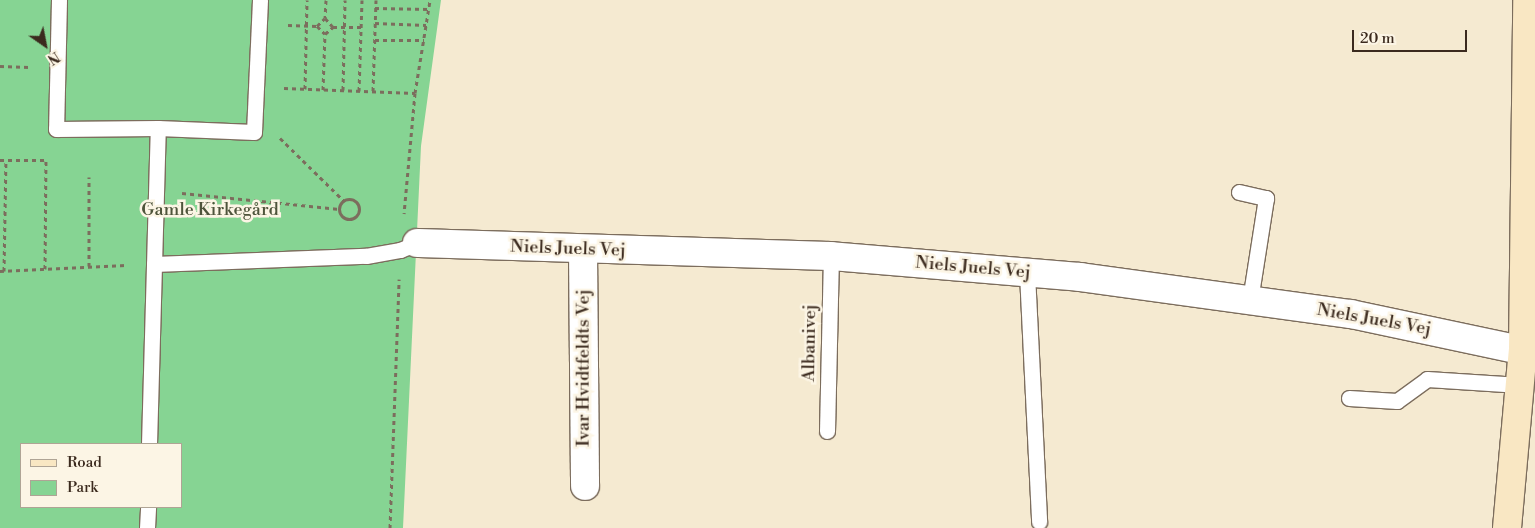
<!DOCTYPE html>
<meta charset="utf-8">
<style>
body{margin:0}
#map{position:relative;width:1535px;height:528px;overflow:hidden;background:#f5ead1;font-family:"Libre Bodoni",serif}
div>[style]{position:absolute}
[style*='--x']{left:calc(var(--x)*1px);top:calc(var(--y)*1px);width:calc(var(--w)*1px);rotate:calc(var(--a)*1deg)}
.green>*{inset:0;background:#86d493}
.path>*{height:3px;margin-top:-1.5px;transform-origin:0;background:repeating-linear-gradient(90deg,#7c6d5d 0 4px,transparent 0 8px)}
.path>.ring{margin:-1.5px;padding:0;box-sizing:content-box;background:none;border:3px solid #7c6d5d;border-radius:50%}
.roads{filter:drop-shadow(1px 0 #7c6d5d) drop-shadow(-1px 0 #7c6d5d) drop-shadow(0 1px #7c6d5d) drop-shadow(0 -1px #7c6d5d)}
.lane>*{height:15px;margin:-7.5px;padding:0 7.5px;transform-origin:7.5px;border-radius:7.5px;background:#fff}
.street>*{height:28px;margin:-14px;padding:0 14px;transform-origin:14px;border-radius:14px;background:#fff}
.secondary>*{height:28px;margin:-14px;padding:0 14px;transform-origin:14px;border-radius:14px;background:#f9e7c3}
span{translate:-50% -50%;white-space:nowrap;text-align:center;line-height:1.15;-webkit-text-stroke:5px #fcf5e5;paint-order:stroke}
.park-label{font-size:18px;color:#4e543b}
.street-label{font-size:18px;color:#3b2a1e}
.legend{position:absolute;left:20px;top:443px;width:162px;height:65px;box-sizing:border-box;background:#fcf5e5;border:1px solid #afa495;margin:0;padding:6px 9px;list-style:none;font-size:15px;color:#3b2a1e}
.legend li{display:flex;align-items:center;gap:10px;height:25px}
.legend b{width:25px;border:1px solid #afa495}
.north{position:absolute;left:20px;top:20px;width:50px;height:50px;-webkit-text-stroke:4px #fcf5e5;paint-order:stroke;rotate:147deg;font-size:14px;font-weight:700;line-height:20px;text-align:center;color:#3b2a1e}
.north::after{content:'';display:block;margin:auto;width:18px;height:22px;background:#3b2a1e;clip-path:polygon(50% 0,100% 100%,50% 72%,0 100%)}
.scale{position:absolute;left:1352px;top:30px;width:115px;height:22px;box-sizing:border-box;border:2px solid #3b2a1e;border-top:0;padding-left:6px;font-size:15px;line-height:18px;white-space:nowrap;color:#3b2a1e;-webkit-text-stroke:4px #fcf5e5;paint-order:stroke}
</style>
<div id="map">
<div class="green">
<i style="clip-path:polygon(evenodd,0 0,441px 0,421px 146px,403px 528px,0 528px,0 0,21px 444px,181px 444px,181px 507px,21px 507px,21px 444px)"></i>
</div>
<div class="path">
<i style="--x:326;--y:0;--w:18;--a:93"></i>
<i style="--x:325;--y:18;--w:12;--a:48"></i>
<i style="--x:333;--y:27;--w:28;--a:0"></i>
<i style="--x:375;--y:8;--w:54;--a:1.1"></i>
<i style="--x:375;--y:23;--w:51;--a:2.2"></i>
<i style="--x:288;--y:25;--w:29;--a:2"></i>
<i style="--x:317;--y:26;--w:11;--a:45"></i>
<i style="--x:317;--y:26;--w:11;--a:-45"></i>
<i style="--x:375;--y:40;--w:49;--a:0"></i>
<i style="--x:0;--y:66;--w:29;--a:2"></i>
<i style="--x:284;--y:88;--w:131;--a:2.2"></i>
<i style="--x:415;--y:93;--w:121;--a:95.2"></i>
<i style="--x:305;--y:89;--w:89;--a:-88.7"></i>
<i style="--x:323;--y:90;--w:56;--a:-88"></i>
<i style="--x:325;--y:34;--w:11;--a:-41"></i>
<i style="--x:343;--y:90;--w:90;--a:-88.7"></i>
<i style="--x:359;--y:91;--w:91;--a:-88.1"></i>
<i style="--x:373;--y:91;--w:91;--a:-88.1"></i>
<i style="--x:415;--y:93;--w:94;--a:-80.8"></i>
<i style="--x:280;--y:138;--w:90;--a:44.5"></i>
<i style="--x:0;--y:160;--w:46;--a:0"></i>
<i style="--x:182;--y:193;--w:158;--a:5.8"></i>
<i class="ring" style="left:339px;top:199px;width:17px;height:17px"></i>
<i style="--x:89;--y:266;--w:89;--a:-90"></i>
<i style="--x:45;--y:269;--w:108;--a:-89.5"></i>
<i style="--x:0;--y:271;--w:126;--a:-2.7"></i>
<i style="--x:4;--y:271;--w:110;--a:-89"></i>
<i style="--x:390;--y:528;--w:249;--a:-87.9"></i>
</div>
<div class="roads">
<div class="lane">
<i style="--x:59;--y:0;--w:129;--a:91.3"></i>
<i style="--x:56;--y:129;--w:102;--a:-0.6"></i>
<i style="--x:158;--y:128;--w:96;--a:2.4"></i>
<i style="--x:254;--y:132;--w:132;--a:-87.4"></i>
<i style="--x:1239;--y:192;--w:28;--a:13"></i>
<i style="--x:1266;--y:198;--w:103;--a:98.9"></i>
<i style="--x:154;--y:264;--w:212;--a:-2.2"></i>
<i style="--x:366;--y:256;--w:35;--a:-10"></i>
<i style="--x:400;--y:250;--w:18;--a:-22"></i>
<i style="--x:1027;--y:273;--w:249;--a:87.2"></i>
<i style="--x:1349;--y:398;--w:48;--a:3.6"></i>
<i style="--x:1397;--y:401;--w:37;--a:-36"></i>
<i style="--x:1427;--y:379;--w:93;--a:3.7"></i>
<i style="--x:827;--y:431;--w:175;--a:-88.7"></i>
<i style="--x:149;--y:444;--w:316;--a:-88.4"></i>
<i style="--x:147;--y:528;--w:21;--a:-87"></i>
</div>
<div class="street">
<i style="--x:417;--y:243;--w:414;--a:1.8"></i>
<i style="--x:831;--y:256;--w:250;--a:4.8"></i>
<i style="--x:1080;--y:277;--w:274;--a:7.8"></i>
<i style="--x:1351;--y:314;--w:188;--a:12"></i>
<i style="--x:583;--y:250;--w:236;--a:89.5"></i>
</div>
<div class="secondary">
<i style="--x:1507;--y:528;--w:179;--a:-84.9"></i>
<i style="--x:1523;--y:350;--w:350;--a:-89.3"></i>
</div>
</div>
<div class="park-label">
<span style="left:210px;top:210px">Gamle Kirkegård</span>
</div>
<div class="street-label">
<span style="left:568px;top:249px;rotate:2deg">Niels Juels Vej</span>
<span style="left:973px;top:268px;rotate:5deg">Niels Juels Vej</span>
<span style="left:1374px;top:320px;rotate:10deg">Niels Juels Vej</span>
<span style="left:810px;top:343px;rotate:-89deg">Albanivej</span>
<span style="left:584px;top:368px;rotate:-90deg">Ivar Hvidtfeldts Vej</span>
</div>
<ul class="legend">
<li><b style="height:6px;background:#f9e7c3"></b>Road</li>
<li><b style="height:14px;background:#86d493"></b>Park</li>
</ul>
<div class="north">N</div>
<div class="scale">20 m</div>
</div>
